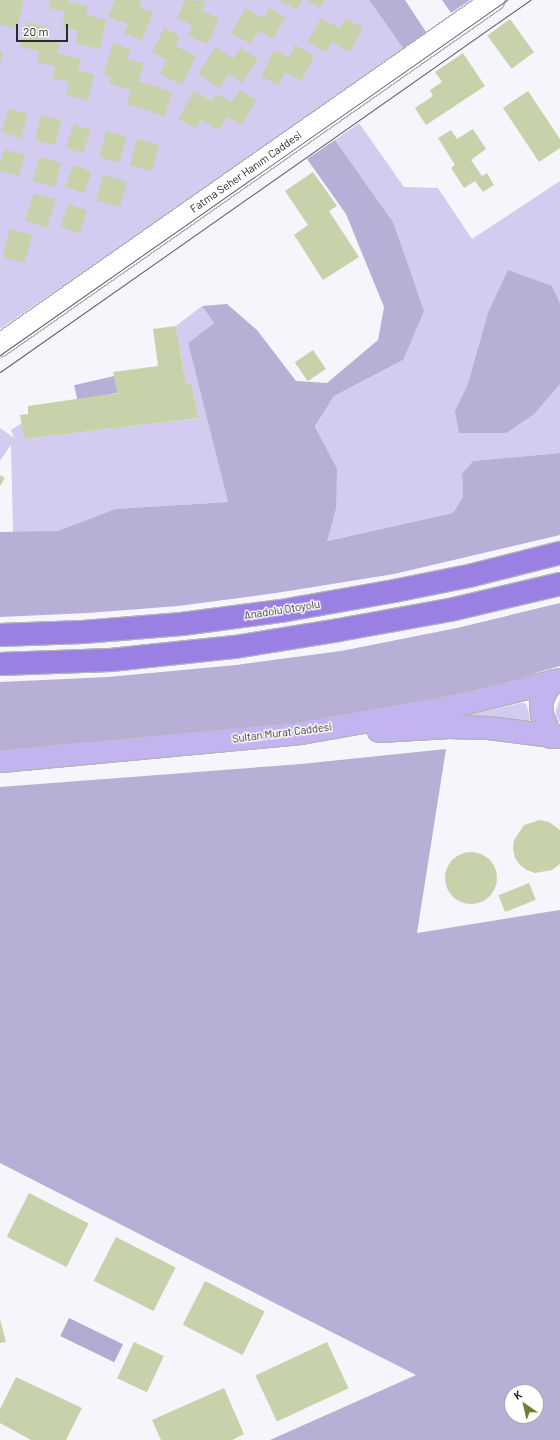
<!DOCTYPE html>
<meta charset="utf-8">
<style>
body{margin:0}
#map{position:relative;width:560px;height:1440px;overflow:hidden;background:#f6f5fb;font-family:Barlow,sans-serif}
div>[style]{position:absolute}
[style*='--x']{left:calc(var(--x)*1px);top:calc(var(--y)*1px);width:calc(var(--w)*1px);rotate:calc(var(--a)*1deg)}
.green>*{inset:0;background:#d3ccf0}
.forest>*{inset:0;background:#b7afd5;transform-origin:0 0}
.water>*{inset:0;background:#b2aad0;transform-origin:0 0}
.building>*{inset:0;background:#c7d2ab;transform-origin:0 0}
.round{border-radius:50%}
.roads{filter:drop-shadow(1px 0 #b4b3b9) drop-shadow(-1px 0 #b4b3b9) drop-shadow(0 1px #b4b3b9) drop-shadow(0 -1px #b4b3b9)}
.minor>*{height:22px;margin:-11px;padding:0 11px;transform-origin:11px;border-radius:11px;background:#fff}
.major>*{height:22px;margin:-11px;padding:0 11px;transform-origin:11px;border-radius:11px;background:#c3b3ef}
.highway>*{height:22px;margin:-11px;padding:0 11px;transform-origin:11px;border-radius:11px;background:#9b80e4}
.tram>*{height:1px;margin:-0.5px;padding:0 0.5px;transform-origin:0.5px;border-radius:0.5px;background:#5e5e61}
span{translate:-50% -50%;white-space:nowrap;text-align:center;line-height:1.15;-webkit-text-stroke:3px #fff;paint-order:stroke}
.street-label{font-size:11px;color:#29292b}
.north{position:absolute;left:504px;top:1384px;width:40px;height:40px;box-sizing:border-box;background:#fff;border:1px solid #a9a9aa;border-radius:50%;rotate:326deg;font-size:11px;font-weight:700;line-height:16px;text-align:center;color:#29292b}
.north::after{content:'';display:block;margin:auto;width:14px;height:18px;background:#6e802f;clip-path:polygon(50% 0,100% 100%,50% 72%,0 100%)}
.scale{position:absolute;left:16px;top:24px;width:52px;height:18px;box-sizing:border-box;border:2px solid #29292b;border-top:0;padding-left:5px;font-size:12px;line-height:14px;white-space:nowrap;color:#29292b;-webkit-text-stroke:3px #fff;paint-order:stroke}
</style>
<div id="map">
<div class="green">
<i style="clip-path:polygon(0 0,369px 0,405px 51px,0 329px)"></i>
<i style="clip-path:polygon(359px 123px,404px 187px,438px 188px,472px 239px,560px 181px,560px 453px,473px 461px,462px 475px,463px 497px,453px 513px,326px 541px,336px 509px,315px 428px,334px 396px,403px 360px,393px 222px,335px 140px)"></i>
<i style="clip-path:polygon(202px 306px,214px 323px,188px 343px,228px 502px,115px 509px,58px 531px,13px 533px,11px 445px,0 461px,0 428px,14px 438px,11px 430px,22px 423px,24px 439px,199px 418px,191px 383px,186px 384px,176px 326px)"></i>
<i style="clip-path:polygon(560px 699px,560px 723px,556px 715px,556px 710px)"></i>
<i style="clip-path:polygon(521px 703px,525px 703px,527px 706px,530px 719px,528px 722px,523px 723px,393px 725px,468px 715px)"></i>
</div>
<div class="forest">
<i style="clip-path:polygon(369px 0,405px 0,426px 32px,405px 51px)"></i>
<i style="clip-path:polygon(442px 0,470px 0,451px 13px)"></i>
<i style="clip-path:polygon(335px 140px,393px 222px,424px 311px,403px 360px,334px 396px,315px 427px,337px 469px,336px 509px,327px 541px,453px 513px,463px 497px,462px 474px,473px 461px,560px 453px,560px 535px,394px 574px,276px 593px,178px 606px,88px 613px,0 617px,0 532px,58px 531px,115px 509px,228px 502px,188px 343px,214px 323px,202px 306px,227px 304px,257px 330px,296px 381px,327px 383px,378px 340px,384px 307px,346px 214px,307px 159px)"></i>
<i style="clip-path:polygon(508px 270px,552px 286px,560px 304px,560px 384px,534px 414px,506px 433px,459px 433px,455px 411px,468px 384px,488px 313px)"></i>
<i style="left:114px;top:376px;width:17px;height:41px;rotate:77deg"></i>
<i style="clip-path:polygon(560px 603px,560px 666px,441px 700px,380px 714px,0 753px,0 682px,108px 677px,236px 665px,341px 651px,457px 628px)"></i>
<i style="clip-path:polygon(evenodd,446px 749px,417px 933px,560px 910px,560px 1440px,270px 1440px,416px 1375px,0 1163px,0 787px,301px 764px,446px 749px,512px 1392px,536px 1392px,536px 1416px,512px 1416px,512px 1392px)"></i>
</div>
<div class="water">
<i style="left:69px;top:1318px;width:60px;height:20px;rotate:26deg"></i>
</div>
<div class="building">
<i style="clip-path:polygon(0 0,24px 0,17px 29px,0 24px)"></i>
<i style="clip-path:polygon(50px 0,69px 0,68px 2px,88px 6px,86px 15px,106px 20px,100px 49px,75px 43px,78px 31px,62px 27px,65px 12px,48px 8px)"></i>
<i style="clip-path:polygon(115px 0,142px 0,139px 8px,153px 12px,142px 40px,124px 33px,128px 24px,108px 17px)"></i>
<i style="clip-path:polygon(185px 0,206px 1px,202px 11px,219px 18px,208px 44px,188px 36px,192px 25px,177px 18px)"></i>
<i style="clip-path:polygon(279px 0,302px 0,296px 10px)"></i>
<i style="clip-path:polygon(307px 0,325px 0,320px 8px)"></i>
<i style="clip-path:polygon(245px 8px,264px 18px,269px 8px,285px 17px,273px 39px,258px 31px,251px 44px,231px 34px)"></i>
<i style="clip-path:polygon(321px 18px,340px 28px,346px 18px,363px 28px,350px 52px,332px 42px,326px 52px,307px 42px)"></i>
<i style="left:510px;top:19px;width:41px;height:28px;rotate:54deg"></i>
<i style="clip-path:polygon(26px 22px,46px 27px,43px 38px,60px 42px,57px 53px,81px 59px,78px 71px,94px 74px,88px 100px,66px 95px,69px 82px,52px 78px,55px 66px,37px 62px,39px 51px,20px 47px)"></i>
<i style="clip-path:polygon(164px 28px,180px 36px,175px 46px,196px 56px,182px 85px,160px 74px,167px 60px,152px 52px)"></i>
<i style="clip-path:polygon(113px 43px,130px 49px,127px 59px,144px 64px,138px 81px,172px 92px,165px 116px,127px 104px,131px 90px,109px 83px,111px 77px,103px 74px)"></i>
<i style="clip-path:polygon(295px 45px,314px 56px,301px 81px,285px 73px,278px 85px,261px 76px,274px 50px,289px 57px)"></i>
<i style="clip-path:polygon(216px 47px,233px 59px,241px 48px,258px 59px,242px 83px,229px 74px,219px 88px,198px 74px)"></i>
<i style="clip-path:polygon(0 51px,3px 52px,1px 62px,0 62px)"></i>
<i style="clip-path:polygon(463px 53px,485px 86px,426px 125px,415px 108px,433px 96px,430px 90px,442px 82px,435px 72px)"></i>
<i style="clip-path:polygon(239px 90px,256px 100px,242px 125px,227px 117px,219px 130px,201px 120px,196px 128px,178px 119px,194px 91px,212px 101px,216px 94px,232px 102px)"></i>
<i style="clip-path:polygon(528px 91px,560px 139px,560px 148px,539px 162px,503px 108px)"></i>
<i style="left:9px;top:108px;width:20px;height:25px;rotate:18deg"></i>
<i style="left:41px;top:115px;width:21px;height:26px;rotate:14deg"></i>
<i style="left:74px;top:124px;width:18px;height:25px;rotate:19deg"></i>
<i style="clip-path:polygon(473px 129px,486px 149px,471px 160px,482px 176px,487px 173px,494px 185px,483px 192px,475px 181px,464px 188px,451px 168px,455px 165px,438px 138px,451px 130px,457px 139px)"></i>
<i style="left:106px;top:131px;width:21px;height:27px;rotate:14deg"></i>
<i style="left:137px;top:139px;width:23px;height:27px;rotate:15deg"></i>
<i style="clip-path:polygon(4px 149px,25px 155px,19px 176px,0 171px,0 163px)"></i>
<i style="left:39px;top:157px;width:23px;height:25px;rotate:15deg"></i>
<i style="left:73px;top:165px;width:20px;height:23px;rotate:20deg"></i>
<i style="clip-path:polygon(313px 172px,337px 206px,329px 211px,359px 257px,323px 280px,294px 235px,308px 225px,285px 191px)"></i>
<i style="left:103px;top:175px;width:25px;height:26px;rotate:16deg"></i>
<i style="left:34px;top:193px;width:23px;height:29px;rotate:18deg"></i>
<i style="left:68px;top:204px;width:20px;height:24px;rotate:18deg"></i>
<i style="left:10px;top:229px;width:23px;height:29px;rotate:15deg"></i>
<i style="clip-path:polygon(176px 326px,186px 384px,191px 383px,199px 418px,24px 439px,20px 415px,28px 414px,28px 406px,118px 393px,113px 372px,158px 366px,153px 329px)"></i>
<i style="left:313px;top:350px;width:23px;height:22px;rotate:56deg"></i>
<i style="clip-path:polygon(0 475px,5px 478px,0 486px)"></i>
<i style="clip-path:polygon(540px 820px,549px 822px,560px 830px,560px 864px,552px 870px,535px 873px,527px 870px,520px 865px,515px 858px,513px 849px,514px 840px,524px 825px)"></i>
<i class="round" style="left:445px;top:852px;width:52px;height:52px"></i>
<i style="left:529px;top:883px;width:18px;height:33px;rotate:68deg"></i>
<i style="left:29px;top:1193px;width:67px;height:49px;rotate:27deg"></i>
<i style="left:116px;top:1237px;width:67px;height:49px;rotate:27deg"></i>
<i style="left:205px;top:1281px;width:67px;height:49px;rotate:27deg"></i>
<i style="clip-path:polygon(0 1319px,6px 1342px,0 1343px)"></i>
<i style="left:134px;top:1342px;width:33px;height:40px;rotate:25deg"></i>
<i style="left:327px;top:1342px;width:51px;height:79px;rotate:65deg"></i>
<i style="clip-path:polygon(16px 1377px,82px 1408px,66px 1440px,31px 1440px,0 1423px,0 1409px)"></i>
<i style="clip-path:polygon(224px 1388px,244px 1434px,232px 1440px,161px 1440px,152px 1420px)"></i>
</div>
<div class="roads">
<div class="minor">
<i style="--x:0;--y:345;--w:602;--a:-34.98"></i>
</div>
<div class="major">
<i style="--x:379;--y:731;--w:70;--a:-3.3"></i>
<i style="--x:449;--y:727;--w:40;--a:1.4"></i>
<i style="--x:489;--y:728;--w:72;--a:7.2"></i>
<i style="--x:551;--y:737;--w:24;--a:-112"></i>
<i style="--x:542;--y:715;--w:12;--a:-95"></i>
<i style="--x:541;--y:703;--w:13;--a:-67"></i>
<i style="--x:546;--y:691;--w:13;--a:-51"></i>
<i style="--x:0;--y:761;--w:302;--a:-5.3"></i>
<i style="--x:301;--y:733;--w:159;--a:-10.1"></i>
<i style="--x:458;--y:705;--w:105;--a:-13.8"></i>
</div>
<div class="highway">
<i style="--x:0;--y:635;--w:83;--a:-2.1"></i>
<i style="--x:83;--y:632;--w:99;--a:-4.6"></i>
<i style="--x:182;--y:624;--w:100;--a:-7.5"></i>
<i style="--x:281;--y:611;--w:115;--a:-10"></i>
<i style="--x:394;--y:591;--w:81;--a:-11.4"></i>
<i style="--x:473;--y:575;--w:90;--a:-14.2"></i>
<i style="--x:0;--y:664;--w:111;--a:-2.1"></i>
<i style="--x:111;--y:660;--w:125;--a:-6"></i>
<i style="--x:235;--y:647;--w:105;--a:-9.3"></i>
<i style="--x:339;--y:630;--w:117;--a:-10.3"></i>
<i style="--x:454;--y:609;--w:109;--a:-13.3"></i>
</div>
</div>
<div class="tram">
<i style="--x:0;--y:355;--w:619;--a:-35"></i>
<i style="--x:0;--y:372;--w:648;--a:-35.06"></i>
</div>
<div class="street-label">
<span style="left:246px;top:172px;rotate:-35deg">Fatma Seher Hanım Caddesi</span>
<span style="left:282px;top:610px;rotate:-9deg">Anadolu Otoyolu</span>
<span style="left:282px;top:733px;rotate:-7deg">Sultan Murat Caddesi</span>
</div>
<div class="north">K</div>
<div class="scale">20 m</div>
</div>
